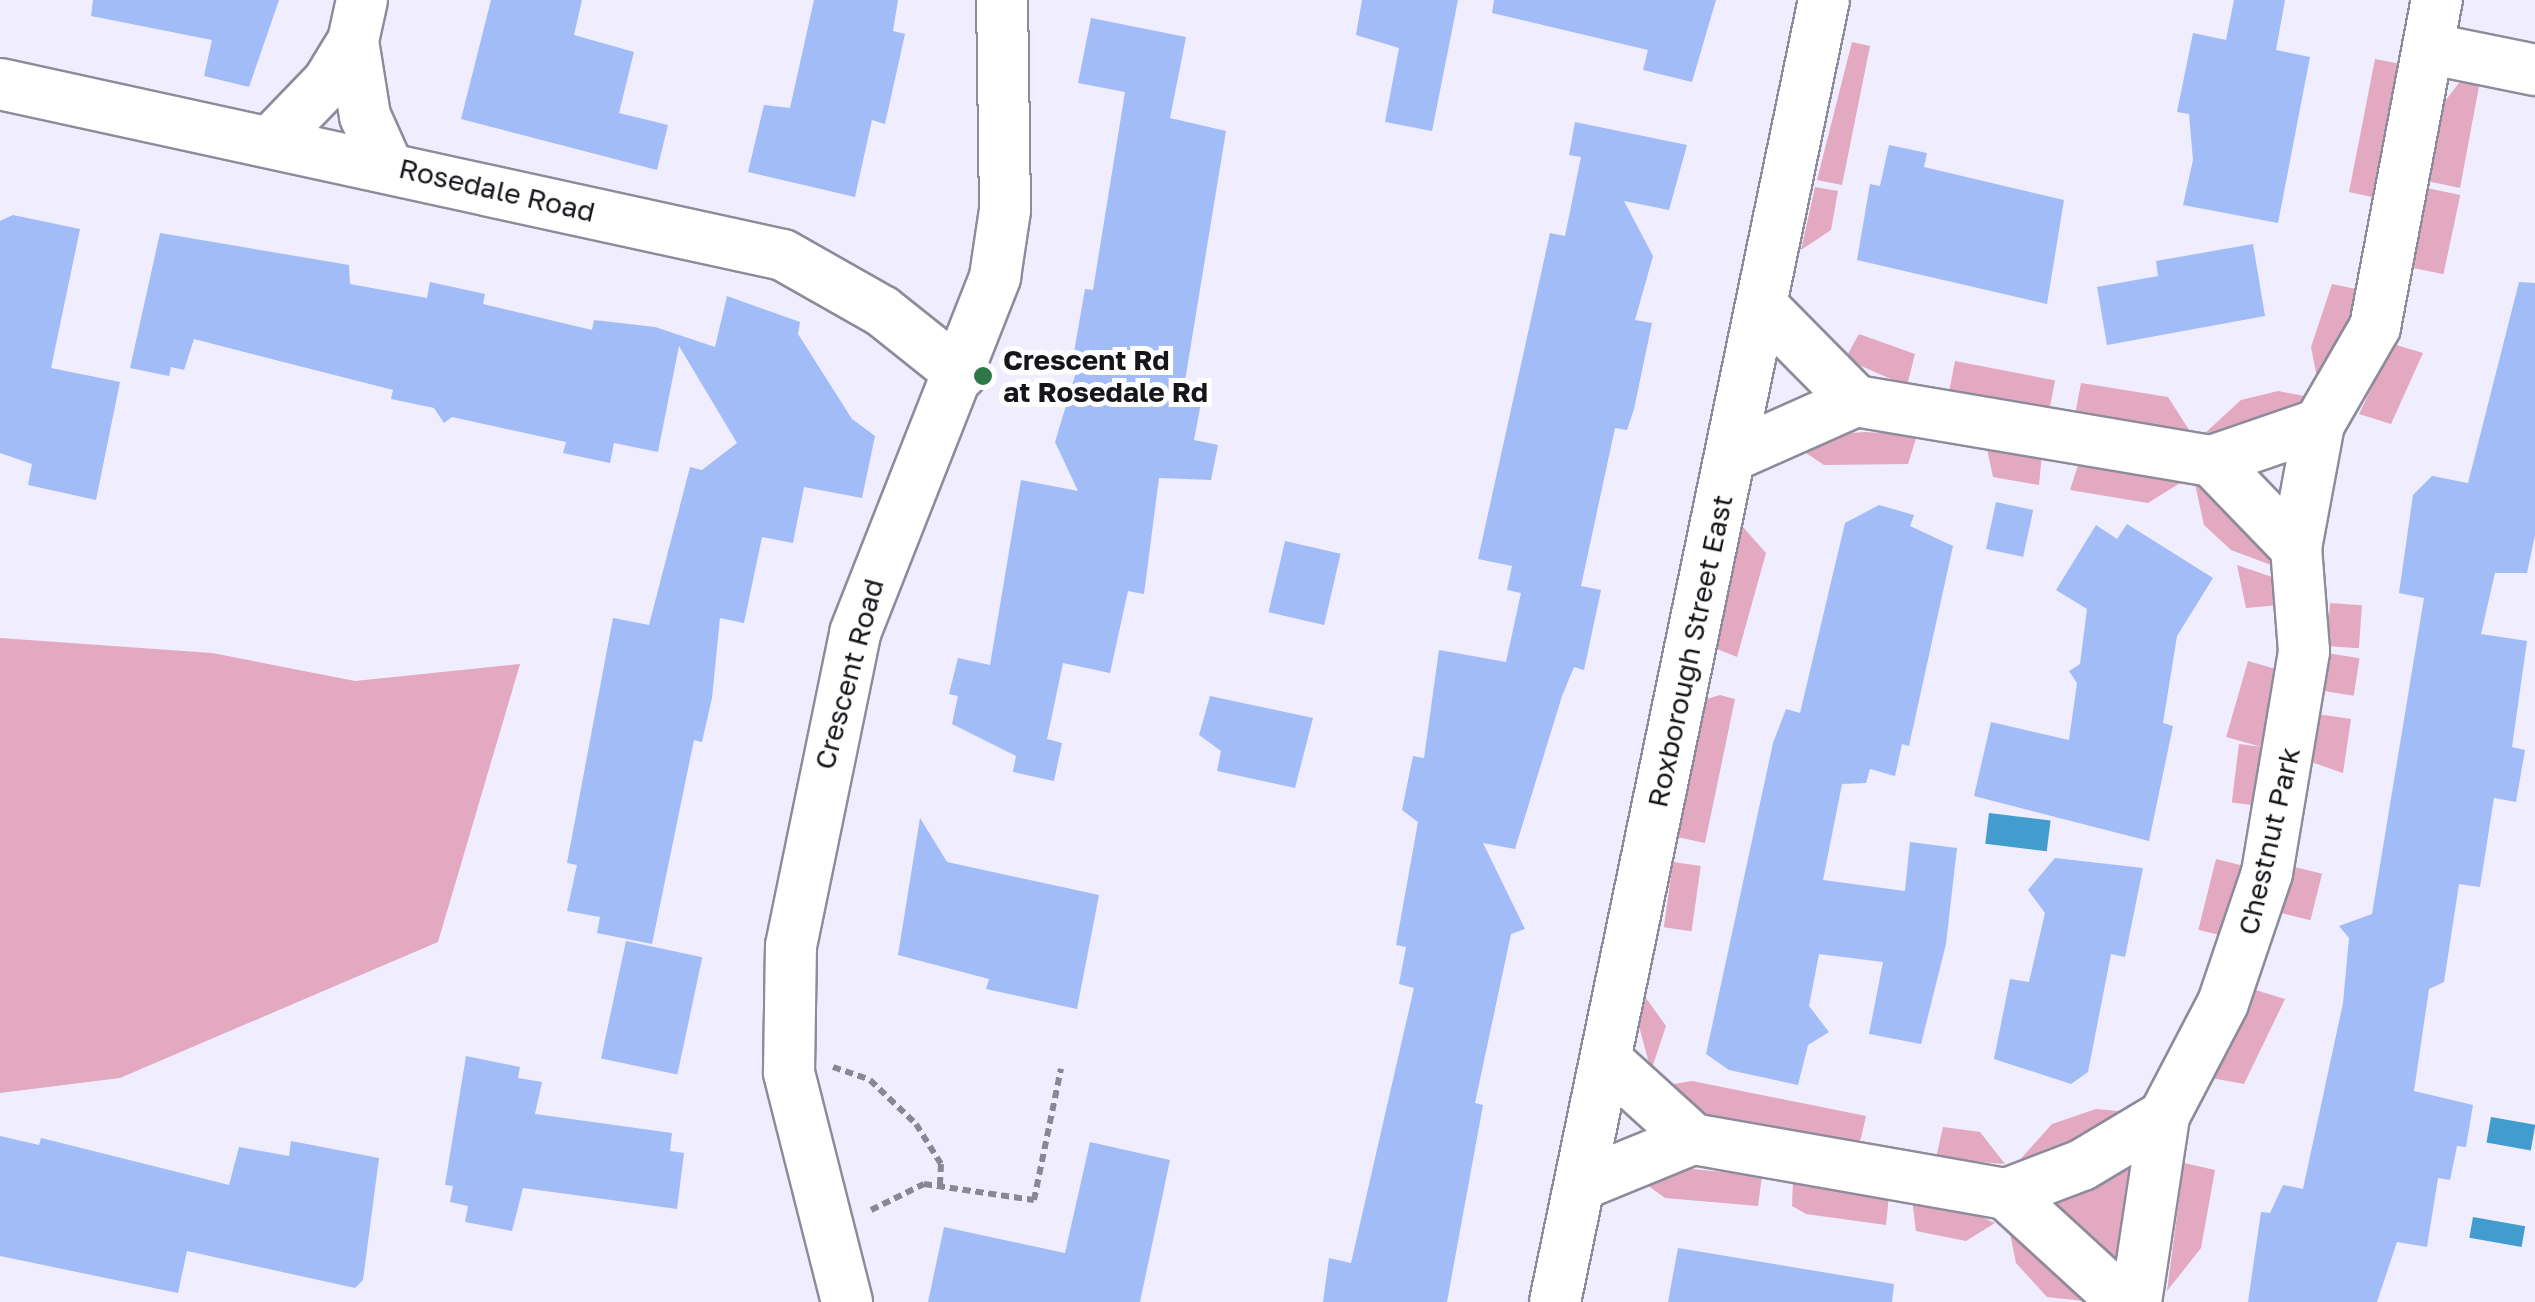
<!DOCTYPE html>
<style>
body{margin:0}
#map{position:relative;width:2535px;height:1302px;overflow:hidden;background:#f0edfe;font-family:"Golos Text",sans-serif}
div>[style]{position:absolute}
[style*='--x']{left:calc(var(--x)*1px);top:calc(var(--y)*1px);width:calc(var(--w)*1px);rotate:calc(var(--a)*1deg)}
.green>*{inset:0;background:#e2a9c1;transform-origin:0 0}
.water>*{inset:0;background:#439cce;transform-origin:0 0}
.building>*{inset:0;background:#a2bcf8;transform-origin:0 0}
.path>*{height:6px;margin-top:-3px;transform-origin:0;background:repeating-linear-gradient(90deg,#898793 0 8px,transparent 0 13px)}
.roads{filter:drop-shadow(2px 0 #8e8b9a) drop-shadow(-2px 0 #8e8b9a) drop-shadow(0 2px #8e8b9a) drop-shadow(0 -2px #8e8b9a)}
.street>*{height:50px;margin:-25px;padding:0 25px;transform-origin:25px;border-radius:25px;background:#fff}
.dots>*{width:28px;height:28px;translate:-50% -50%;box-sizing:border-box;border:5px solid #fff;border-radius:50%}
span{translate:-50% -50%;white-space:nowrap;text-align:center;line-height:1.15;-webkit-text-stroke:10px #fff;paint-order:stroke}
.street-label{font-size:28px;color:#16151a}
.poi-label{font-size:28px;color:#16151a;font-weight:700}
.left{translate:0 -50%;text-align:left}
</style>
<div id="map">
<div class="green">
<i style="clip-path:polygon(1852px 42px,1870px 46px,1842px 185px,1817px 180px)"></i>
<i style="clip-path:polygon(2375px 59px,2406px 65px,2372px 197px,2349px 192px)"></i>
<i style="clip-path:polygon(2462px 79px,2480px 81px,2460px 188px,2427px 181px,2442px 105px)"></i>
<i style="clip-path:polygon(1815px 187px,1838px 191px,1831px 230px,1801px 250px)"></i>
<i style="left:2427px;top:188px;width:34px;height:81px;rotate:12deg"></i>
<i style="clip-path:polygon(2332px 284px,2365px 291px,2319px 388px,2311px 347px)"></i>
<i style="clip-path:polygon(1859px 334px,1915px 354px,1907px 386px,1845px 359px)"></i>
<i style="clip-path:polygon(2393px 344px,2423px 353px,2391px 424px,2359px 414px)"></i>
<i style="left:1955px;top:361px;width:102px;height:34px;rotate:11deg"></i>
<i style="clip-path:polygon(2081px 383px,2168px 397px,2191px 433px,2075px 415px)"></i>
<i style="clip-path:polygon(2278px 391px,2310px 397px,2292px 412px,2204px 434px,2241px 400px)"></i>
<i style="clip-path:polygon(1838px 434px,1865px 432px,1917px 435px,1908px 464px,1824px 465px,1797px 447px)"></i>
<i style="clip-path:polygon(1986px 445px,2042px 454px,2039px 485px,1993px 477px)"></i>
<i style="clip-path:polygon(2080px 459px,2185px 480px,2148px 503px,2070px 490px)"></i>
<i style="clip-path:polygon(2195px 484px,2263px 544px,2271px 565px,2231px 550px,2204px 525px)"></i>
<i style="clip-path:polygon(1742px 526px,1766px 553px,1737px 657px,1717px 649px)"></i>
<i style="clip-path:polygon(2237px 565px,2275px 578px,2280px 605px,2246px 608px)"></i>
<i style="left:2330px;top:603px;width:32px;height:43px;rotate:4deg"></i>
<i style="clip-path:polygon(0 638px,212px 653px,355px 681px,520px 664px,438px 942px,120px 1078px,0 1093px)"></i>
<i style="left:2327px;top:653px;width:33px;height:38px;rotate:9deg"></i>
<i style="left:2248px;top:661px;width:35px;height:79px;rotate:16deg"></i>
<i style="clip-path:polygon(1720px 695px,1735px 699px,1705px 843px,1677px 837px,1707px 699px)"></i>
<i style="clip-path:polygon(2317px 714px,2351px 719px,2343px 773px,2311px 762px)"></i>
<i style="left:2239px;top:744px;width:32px;height:59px;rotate:7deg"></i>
<i style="left:2216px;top:859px;width:32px;height:73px;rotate:14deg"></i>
<i style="left:1673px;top:862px;width:28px;height:66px;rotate:8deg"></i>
<i style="left:2291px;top:866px;width:32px;height:48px;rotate:14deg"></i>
<i style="clip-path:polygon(2252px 989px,2285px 999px,2244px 1084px,2211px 1078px)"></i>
<i style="clip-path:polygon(1646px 998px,1666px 1026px,1651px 1071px,1639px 1026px)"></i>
<i style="clip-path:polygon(1692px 1081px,1866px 1116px,1861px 1138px,1857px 1145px,1701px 1116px,1662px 1086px)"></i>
<i style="clip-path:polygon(2096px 1109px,2129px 1112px,2114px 1128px,2017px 1163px,2052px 1124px)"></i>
<i style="clip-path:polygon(1943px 1127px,1980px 1132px,2005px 1164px,1936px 1158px)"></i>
<i style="clip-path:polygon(2136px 1154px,2123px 1277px,2030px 1196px)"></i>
<i style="clip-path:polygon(2184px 1163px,2215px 1170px,2201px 1248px,2167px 1291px)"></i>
<i style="clip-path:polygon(1684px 1168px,1762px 1176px,1758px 1206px,1665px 1198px,1643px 1182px)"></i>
<i style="clip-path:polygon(1793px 1180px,1889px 1195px,1886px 1225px,1806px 1214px,1792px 1206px)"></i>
<i style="clip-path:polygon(1912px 1199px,1971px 1212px,1995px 1223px,1966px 1241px,1916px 1231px)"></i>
<i style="clip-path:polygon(2009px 1228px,2093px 1302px,2047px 1297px,2016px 1263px)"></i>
</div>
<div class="water">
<i style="left:1989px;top:813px;width:62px;height:31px;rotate:7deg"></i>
<i style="left:2491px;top:1117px;width:45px;height:26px;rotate:10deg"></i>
<i style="left:2473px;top:1217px;width:53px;height:21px;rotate:10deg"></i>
</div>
<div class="building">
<i style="clip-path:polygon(93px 0,279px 0,249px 87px,204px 76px,212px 40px,91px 16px)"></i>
<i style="clip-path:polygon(491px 0,582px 0,574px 35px,634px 52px,619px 113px,668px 125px,657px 170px,461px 119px)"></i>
<i style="clip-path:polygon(814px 0,898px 0,893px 31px,905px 34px,885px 124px,872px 120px,855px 197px,748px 172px,764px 105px,790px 108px)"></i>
<i style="clip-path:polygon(1362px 0,1458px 0,1432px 131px,1385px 122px,1399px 48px,1356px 35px)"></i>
<i style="clip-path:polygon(1494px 0,1716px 0,1692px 82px,1643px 70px,1648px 50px,1492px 13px)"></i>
<i style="clip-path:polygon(2234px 0,2285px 0,2276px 50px,2310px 57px,2278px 223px,2183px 205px,2193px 160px,2189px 114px,2177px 112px,2193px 33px,2226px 40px)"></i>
<i style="clip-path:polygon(1091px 18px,1186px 37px,1170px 118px,1226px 131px,1182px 399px,1201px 403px,1194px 440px,1218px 445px,1211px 480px,1159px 478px,1144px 594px,1128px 591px,1110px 673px,1063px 663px,1047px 739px,1062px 743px,1054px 781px,1013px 772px,1016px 756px,952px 724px,958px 696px,949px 694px,958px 658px,990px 665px,1021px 480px,1078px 491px,1055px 442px,1080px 359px,1073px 358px,1085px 289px,1093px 290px,1125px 92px,1078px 83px)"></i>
<i style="clip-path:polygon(1575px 122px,1687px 145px,1669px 210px,1624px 201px,1653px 256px,1635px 320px,1652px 323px,1634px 409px,1627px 430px,1615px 428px,1581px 586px,1601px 590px,1584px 670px,1574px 667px,1562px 696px,1515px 849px,1483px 843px,1525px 929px,1511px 934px,1475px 1103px,1483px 1105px,1447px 1302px,1323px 1302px,1329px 1258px,1351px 1263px,1414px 988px,1399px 984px,1406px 947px,1396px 945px,1418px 822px,1402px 810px,1413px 756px,1424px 758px,1439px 650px,1506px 662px,1521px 593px,1507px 590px,1512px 566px,1478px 559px,1550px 233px,1565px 236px,1581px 157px,1569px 155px)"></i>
<i style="clip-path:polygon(1889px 145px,1927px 153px,1924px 167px,2064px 200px,2047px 304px,1857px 260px,1870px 184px,1880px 186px)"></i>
<i style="clip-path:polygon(13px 215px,80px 229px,51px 368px,120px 382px,96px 500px,28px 485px,32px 464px,0 453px,0 221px)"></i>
<i style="clip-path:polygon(160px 233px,349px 265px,350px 284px,427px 298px,430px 282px,485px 294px,483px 304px,592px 330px,594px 320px,655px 327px,715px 347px,727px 296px,800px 322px,798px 334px,852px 419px,875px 436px,862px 498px,804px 487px,793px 543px,762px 537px,744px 623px,720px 618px,712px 698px,702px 742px,694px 740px,652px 944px,597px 933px,600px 917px,567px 911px,577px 865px,567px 863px,613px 618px,649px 625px,690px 467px,702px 470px,737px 443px,679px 346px,658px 452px,614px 443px,610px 463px,563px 453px,566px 442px,452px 417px,444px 423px,434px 408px,391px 399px,393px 390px,194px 339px,184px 370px,171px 367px,169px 376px,130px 368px)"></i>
<i style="clip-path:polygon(2253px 244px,2265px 316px,2107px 345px,2097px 287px,2158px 276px,2156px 261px)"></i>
<i style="clip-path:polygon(2519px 282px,2535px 283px,2535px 535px,2527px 573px,2495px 573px,2481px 634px,2527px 641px,2512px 747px,2525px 750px,2516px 802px,2494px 798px,2480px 887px,2459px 884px,2444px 982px,2429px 989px,2414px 1091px,2473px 1105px,2466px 1147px,2457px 1146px,2450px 1180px,2438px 1178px,2427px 1247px,2397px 1242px,2377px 1302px,2248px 1302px,2261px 1212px,2270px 1213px,2283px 1185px,2303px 1189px,2343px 1003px,2349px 938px,2339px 926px,2372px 914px,2424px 598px,2399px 593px,2413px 495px,2432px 476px,2468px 483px)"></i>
<i style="left:1996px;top:502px;width:38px;height:48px;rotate:12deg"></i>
<i style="clip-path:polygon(1879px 505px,1914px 515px,1910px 526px,1953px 546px,1909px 746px,1902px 744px,1895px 776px,1870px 769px,1866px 783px,1842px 784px,1823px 880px,1905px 891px,1910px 842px,1957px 848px,1946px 944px,1921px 1044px,1869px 1034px,1883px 962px,1819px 954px,1809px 1006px,1829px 1032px,1808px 1045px,1798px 1085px,1729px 1070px,1706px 1054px,1773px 743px,1786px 709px,1800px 713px,1845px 523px)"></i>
<i style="clip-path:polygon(2127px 524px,2213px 578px,2177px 636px,2163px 723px,2173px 726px,2149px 841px,1974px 796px,1991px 722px,2069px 740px,2077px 683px,2069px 671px,2080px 664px,2087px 609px,2056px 590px,2096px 525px,2117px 539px)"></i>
<i style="left:1285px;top:541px;width:57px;height:73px;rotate:13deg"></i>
<i style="clip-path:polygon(1210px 696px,1313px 718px,1295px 788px,1217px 771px,1221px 751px,1199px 735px)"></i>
<i style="clip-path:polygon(920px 818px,947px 862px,1099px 895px,1077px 1009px,986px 989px,989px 979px,898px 955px)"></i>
<i style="clip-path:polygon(2055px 858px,2143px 868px,2125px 957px,2111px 954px,2088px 1072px,2071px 1084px,1994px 1059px,2010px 979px,2029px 982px,2045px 913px,2028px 890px)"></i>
<i style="left:626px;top:941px;width:78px;height:120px;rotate:12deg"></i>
<i style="clip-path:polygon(466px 1056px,520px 1067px,518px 1078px,542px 1082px,535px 1114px,672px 1133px,670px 1151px,684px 1153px,677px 1209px,523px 1188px,512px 1231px,465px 1222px,468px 1206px,450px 1202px,453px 1186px,445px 1185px)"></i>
<i style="clip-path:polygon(0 1136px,39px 1145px,41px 1138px,229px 1185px,239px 1147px,289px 1156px,291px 1141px,379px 1158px,363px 1280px,355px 1288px,187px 1251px,178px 1293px,0 1256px)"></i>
<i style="clip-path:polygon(1090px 1142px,1170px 1160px,1140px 1302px,928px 1302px,944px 1227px,1065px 1253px)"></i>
<i style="clip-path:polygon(1678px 1248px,1894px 1284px,1892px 1302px,1668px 1302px)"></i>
</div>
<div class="path">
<i style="--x:833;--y:1067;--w:39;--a:19"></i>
<i style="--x:870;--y:1080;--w:64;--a:43.7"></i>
<i style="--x:916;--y:1124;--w:47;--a:58"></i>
<i style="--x:941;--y:1164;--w:20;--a:93"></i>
<i style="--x:871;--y:1210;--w:59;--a:-26.1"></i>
<i style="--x:924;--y:1184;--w:111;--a:8.3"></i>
<i style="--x:1034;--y:1200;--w:134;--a:-78.4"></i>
</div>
<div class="roads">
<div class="street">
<i style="--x:353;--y:41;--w:76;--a:80.9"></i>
<i style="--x:365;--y:116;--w:54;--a:65.8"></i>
<i style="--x:2432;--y:49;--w:105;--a:11.5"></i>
<i style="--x:0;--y:84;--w:801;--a:12.32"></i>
<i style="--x:783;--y:255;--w:114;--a:29.5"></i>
<i style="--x:882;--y:311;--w:101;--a:38.6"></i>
<i style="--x:271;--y:141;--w:82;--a:-46"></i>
<i style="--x:328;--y:82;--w:48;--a:-58.6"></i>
<i style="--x:353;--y:41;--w:42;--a:-77.6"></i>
<i style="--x:1856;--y:401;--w:361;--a:9.6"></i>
<i style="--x:2212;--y:461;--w:113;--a:-19.1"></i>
<i style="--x:1730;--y:457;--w:138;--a:-24"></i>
<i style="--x:1856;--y:401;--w:132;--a:-134.7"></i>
<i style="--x:2212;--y:461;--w:121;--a:46"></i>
<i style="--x:1606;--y:1060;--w:118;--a:42.2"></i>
<i style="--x:1580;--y:1185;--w:122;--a:-22.2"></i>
<i style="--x:1693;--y:1139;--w:318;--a:10"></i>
<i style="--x:2006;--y:1194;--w:81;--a:-20.9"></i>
<i style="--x:2082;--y:1165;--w:96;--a:-30.9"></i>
<i style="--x:2006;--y:1194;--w:160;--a:42.5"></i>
<i style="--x:847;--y:1302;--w:237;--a:-104.2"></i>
<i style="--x:789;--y:1072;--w:126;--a:-89.1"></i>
<i style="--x:791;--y:946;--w:319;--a:-78.4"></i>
<i style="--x:855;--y:633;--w:383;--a:-68.5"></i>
<i style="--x:995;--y:277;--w:68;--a:-81.5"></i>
<i style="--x:1005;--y:210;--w:210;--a:-90.8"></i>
<i style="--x:1555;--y:1302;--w:1329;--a:-78.33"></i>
<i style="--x:2136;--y:1302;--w:188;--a:-81.4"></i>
<i style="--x:2164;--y:1116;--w:127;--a:-62.4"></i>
<i style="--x:2223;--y:1003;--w:137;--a:-71.3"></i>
<i style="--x:2267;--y:873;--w:225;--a:-80.5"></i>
<i style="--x:2304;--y:651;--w:103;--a:-94.4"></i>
<i style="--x:2296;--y:548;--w:126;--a:-79.5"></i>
<i style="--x:2319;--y:424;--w:112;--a:-60"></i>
<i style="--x:2375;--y:327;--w:333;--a:-79.3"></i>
</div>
</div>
<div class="dots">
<i style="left:983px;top:376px;background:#2d7846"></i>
</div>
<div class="street-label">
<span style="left:497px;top:190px;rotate:13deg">Rosedale Road</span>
<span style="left:1690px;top:651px;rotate:-78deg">Roxborough Street East</span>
<span style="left:849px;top:674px;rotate:-75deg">Crescent Road</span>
<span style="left:2269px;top:841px;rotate:-77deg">Chestnut Park</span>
</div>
<div class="poi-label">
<span class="left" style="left:1003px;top:376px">Crescent Rd<br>at Rosedale Rd</span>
</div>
</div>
